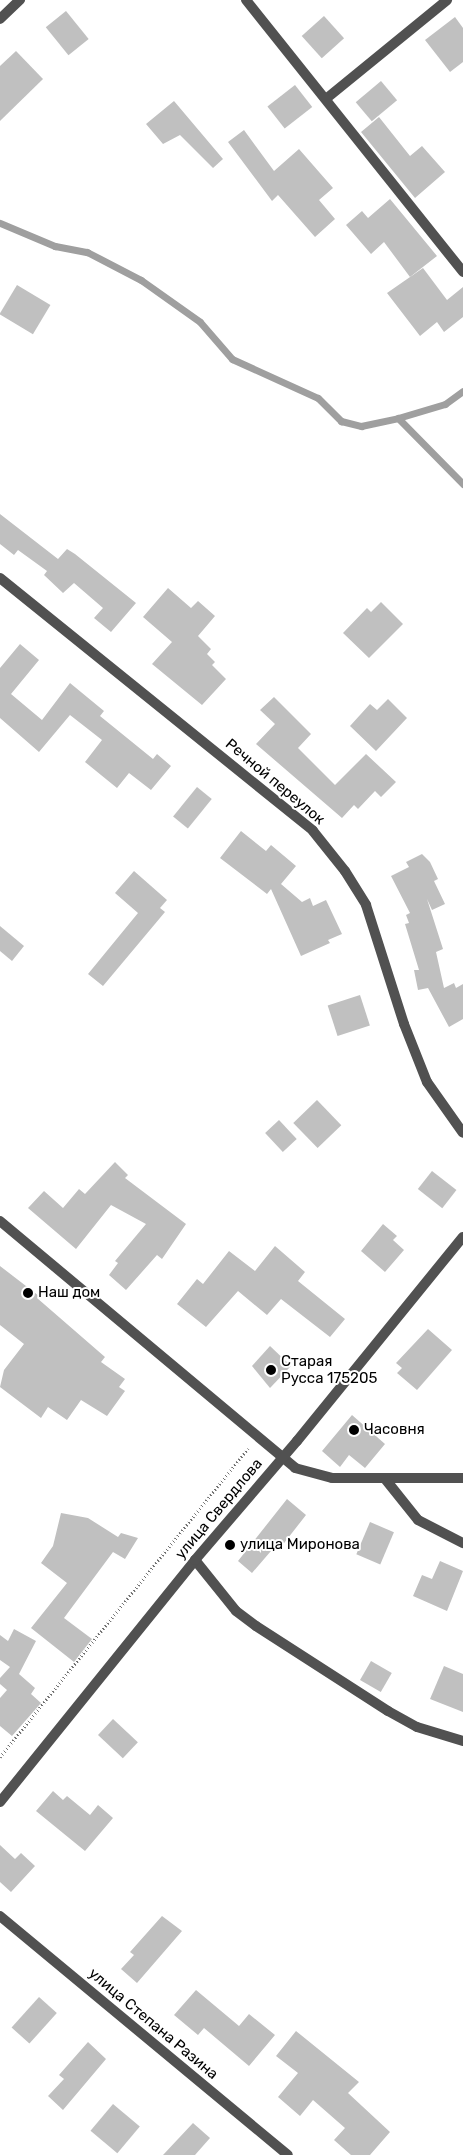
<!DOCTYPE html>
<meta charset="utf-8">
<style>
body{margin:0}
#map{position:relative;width:463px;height:2155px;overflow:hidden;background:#fff;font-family:Rubik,sans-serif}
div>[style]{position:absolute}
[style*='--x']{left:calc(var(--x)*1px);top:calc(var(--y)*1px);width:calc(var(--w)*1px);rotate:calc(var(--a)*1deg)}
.stream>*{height:7px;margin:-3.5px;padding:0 3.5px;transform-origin:3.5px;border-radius:3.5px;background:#9f9f9f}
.building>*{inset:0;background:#c0c0c0;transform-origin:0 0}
.path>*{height:3px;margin-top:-1.5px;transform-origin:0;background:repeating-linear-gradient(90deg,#737373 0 1px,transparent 0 3.5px)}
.service>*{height:10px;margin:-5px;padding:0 5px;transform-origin:5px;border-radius:5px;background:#515151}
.minor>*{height:10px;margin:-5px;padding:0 5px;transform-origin:5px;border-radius:5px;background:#515151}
.tertiary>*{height:10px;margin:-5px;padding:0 5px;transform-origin:5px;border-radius:5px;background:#515151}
.dots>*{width:14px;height:14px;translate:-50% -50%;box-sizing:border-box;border:2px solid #fff;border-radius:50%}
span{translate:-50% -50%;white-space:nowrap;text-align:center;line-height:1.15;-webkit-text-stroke:4px #fff;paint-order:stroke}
.street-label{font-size:15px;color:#000}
.poi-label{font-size:15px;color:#000}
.left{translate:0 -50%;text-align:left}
</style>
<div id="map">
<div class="stream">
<i style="--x:0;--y:223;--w:60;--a:22.7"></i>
<i style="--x:55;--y:246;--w:33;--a:11"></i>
<i style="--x:87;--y:252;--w:61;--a:27.4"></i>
<i style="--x:141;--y:280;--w:72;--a:35.4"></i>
<i style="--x:200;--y:322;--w:49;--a:49.1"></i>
<i style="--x:232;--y:359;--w:94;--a:24.4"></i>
<i style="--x:318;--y:398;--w:33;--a:45"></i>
<i style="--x:341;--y:421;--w:21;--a:14"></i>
<i style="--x:361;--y:426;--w:38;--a:-12"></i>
<i style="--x:398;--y:418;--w:49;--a:-16.6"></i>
<i style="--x:445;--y:404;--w:22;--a:-36"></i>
<i style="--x:398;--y:418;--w:93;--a:45.4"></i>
</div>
<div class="building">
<i style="left:66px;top:11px;width:36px;height:26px;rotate:51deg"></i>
<i style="left:324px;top:16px;width:30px;height:30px;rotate:48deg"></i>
<i style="clip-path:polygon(455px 17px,463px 28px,463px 62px,450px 72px,425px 40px)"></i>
<i style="clip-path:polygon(16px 51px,43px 79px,0 121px,0 66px)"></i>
<i style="left:381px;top:81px;width:25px;height:33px;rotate:50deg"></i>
<i style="left:295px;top:85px;width:28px;height:35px;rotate:52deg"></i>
<i style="clip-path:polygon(174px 101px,223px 159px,213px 168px,180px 135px,163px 144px,146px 124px)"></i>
<i style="clip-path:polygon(379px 117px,410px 156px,422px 146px,445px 172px,415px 198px,361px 132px)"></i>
<i style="clip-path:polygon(244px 130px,274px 171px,299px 149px,333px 188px,319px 200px,335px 219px,315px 237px,278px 195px,272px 201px,228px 142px)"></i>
<i style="clip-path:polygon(390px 199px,437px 256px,410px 277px,384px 242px,371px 254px,346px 225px,362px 211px,368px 218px)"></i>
<i style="clip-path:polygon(423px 268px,447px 300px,463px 287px,463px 317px,444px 332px,437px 322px,420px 336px,387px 293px)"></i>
<i style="left:17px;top:285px;width:39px;height:34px;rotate:31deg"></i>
<i style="clip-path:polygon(0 514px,58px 559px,67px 549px,75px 554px,136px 603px,111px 632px,94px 618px,103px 608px,74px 583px,63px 593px,44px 575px,47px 571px,18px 550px,14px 555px,0 544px)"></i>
<i style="clip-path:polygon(168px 588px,191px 608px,198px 601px,215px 616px,198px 636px,211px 649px,207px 654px,215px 662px,212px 665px,226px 679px,202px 705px,152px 664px,172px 642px,143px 617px)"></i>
<i style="clip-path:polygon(381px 602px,403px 624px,369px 658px,343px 633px,367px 608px,371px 612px)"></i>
<i style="clip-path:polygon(20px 644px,39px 660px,11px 694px,42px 720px,70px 683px,104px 711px,100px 716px,153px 759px,157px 754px,171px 766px,151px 790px,129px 773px,117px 788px,85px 762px,102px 740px,70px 715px,39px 752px,0 718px,0 668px)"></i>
<i style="clip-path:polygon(274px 697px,311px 734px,298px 748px,335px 785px,366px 754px,396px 782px,381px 797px,375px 791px,358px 809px,354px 805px,342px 818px,256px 744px,275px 724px,260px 710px)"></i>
<i style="clip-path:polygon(388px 699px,407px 718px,376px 751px,350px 726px,370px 704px,377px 710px)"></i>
<i style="left:197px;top:787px;width:19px;height:38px;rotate:39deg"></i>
<i style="clip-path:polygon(241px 831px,266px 851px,271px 845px,296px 866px,281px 884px,302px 902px,310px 898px,313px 906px,326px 900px,342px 934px,328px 940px,330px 943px,301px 956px,271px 889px,267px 894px,220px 858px)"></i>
<i style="clip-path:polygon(422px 854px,430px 862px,438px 879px,434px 881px,445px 904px,432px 910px,427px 899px,443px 949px,436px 952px,444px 988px,454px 983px,456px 988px,463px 984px,463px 1019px,449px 1027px,428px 988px,418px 990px,414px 970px,419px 970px,405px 924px,409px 923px,406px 915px,410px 913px,391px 876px,409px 867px,406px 862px)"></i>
<i style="clip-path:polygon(134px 871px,167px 900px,160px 908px,165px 912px,103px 986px,88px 974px,138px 913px,115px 893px)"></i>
<i style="clip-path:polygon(0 926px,24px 946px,12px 961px,0 951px)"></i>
<i style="left:360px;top:995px;width:32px;height:34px;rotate:72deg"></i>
<i style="left:317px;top:1100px;width:35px;height:33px;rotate:46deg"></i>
<i style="left:279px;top:1120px;width:26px;height:19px;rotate:47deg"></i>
<i style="clip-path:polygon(115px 1162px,128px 1175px,125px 1178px,186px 1224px,162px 1259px,157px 1255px,126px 1290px,109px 1275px,118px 1263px,115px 1261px,146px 1224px,111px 1205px,76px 1249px,28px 1208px,44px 1191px,63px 1208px,79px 1189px,85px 1194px)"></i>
<i style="left:432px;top:1171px;width:31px;height:23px;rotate:38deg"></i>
<i style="clip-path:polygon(383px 1224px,397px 1236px,393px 1240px,404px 1250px,385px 1272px,361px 1251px)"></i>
<i style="clip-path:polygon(275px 1246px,305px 1272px,298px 1281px,345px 1319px,330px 1337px,281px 1299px,267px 1315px,238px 1291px,206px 1327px,177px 1304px,197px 1279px,203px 1284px,229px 1251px,255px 1271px)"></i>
<i style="clip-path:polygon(0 1266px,39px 1296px,37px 1298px,105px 1357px,101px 1362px,125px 1379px,119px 1387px,125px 1391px,107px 1416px,81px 1400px,67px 1420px,48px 1407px,41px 1418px,0 1387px,4px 1370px,24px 1344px,0 1325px)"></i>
<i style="clip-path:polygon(428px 1329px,452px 1350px,417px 1390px,397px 1373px,402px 1368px,396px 1363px)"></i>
<i style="clip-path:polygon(270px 1346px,291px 1366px,270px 1388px,252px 1366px)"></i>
<i style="clip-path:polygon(352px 1415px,385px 1444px,365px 1468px,349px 1455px,340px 1467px,322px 1451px)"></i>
<i style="clip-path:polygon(287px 1499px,306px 1515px,281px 1547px,277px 1544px,252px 1573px,238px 1561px)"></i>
<i style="clip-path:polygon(61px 1513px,88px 1518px,118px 1537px,121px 1533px,138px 1538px,125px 1559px,113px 1552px,64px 1618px,92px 1639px,74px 1662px,31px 1628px,67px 1583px,41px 1563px,53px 1546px)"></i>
<i style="left:370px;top:1522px;width:26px;height:35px;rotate:23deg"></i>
<i style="clip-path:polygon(440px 1561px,463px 1571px,447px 1611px,413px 1596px,422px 1575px,432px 1579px)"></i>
<i style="clip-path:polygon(14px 1629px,36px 1641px,19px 1674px,35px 1688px,31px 1694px,41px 1703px,12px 1736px,0 1726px,0 1698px,7px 1690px,0 1684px,0 1678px,10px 1667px,0 1660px,0 1635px,8px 1641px)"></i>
<i style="left:371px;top:1661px;width:24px;height:22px;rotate:30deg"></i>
<i style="clip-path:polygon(444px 1666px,463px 1674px,463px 1712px,430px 1699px)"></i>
<i style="left:113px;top:1719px;width:34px;height:22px;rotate:43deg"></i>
<i style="clip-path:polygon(53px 1791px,63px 1800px,67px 1796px,90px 1815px,98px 1805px,113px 1818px,85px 1851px,36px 1811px)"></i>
<i style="clip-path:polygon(0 1845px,15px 1859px,21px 1853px,35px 1866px,11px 1892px,0 1882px)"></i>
<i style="clip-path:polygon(162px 1916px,182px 1931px,137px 1983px,121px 1969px,134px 1955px,130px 1952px)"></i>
<i style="clip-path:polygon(196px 1990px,239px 2026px,249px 2014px,275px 2035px,249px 2066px,204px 2028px,198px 2035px,174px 2015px)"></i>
<i style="left:39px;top:1997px;width:24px;height:41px;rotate:42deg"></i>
<i style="clip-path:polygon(296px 2031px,359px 2082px,348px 2093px,390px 2132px,370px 2155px,351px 2155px,334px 2140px,345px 2128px,313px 2100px,300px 2116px,278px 2097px,298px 2073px,276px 2056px)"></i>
<i style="clip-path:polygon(88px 2042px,106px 2059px,63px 2110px,48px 2096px,64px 2079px,59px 2075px)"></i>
<i style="left:113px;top:2104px;width:35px;height:35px;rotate:40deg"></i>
<i style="clip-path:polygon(193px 2123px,210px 2138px,195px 2155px,163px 2155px)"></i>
</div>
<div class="path">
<i style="--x:0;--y:1757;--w:396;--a:-51.2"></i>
</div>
<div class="service">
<i style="--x:327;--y:98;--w:155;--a:-39.2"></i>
<i style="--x:195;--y:1560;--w:65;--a:51.2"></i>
<i style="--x:236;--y:1611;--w:25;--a:37"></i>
<i style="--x:256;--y:1626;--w:157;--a:32.8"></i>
<i style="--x:388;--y:1711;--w:33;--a:29"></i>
<i style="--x:417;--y:1727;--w:48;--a:16.9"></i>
</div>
<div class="minor">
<i style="--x:246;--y:0;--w:348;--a:51.4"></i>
<i style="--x:0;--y:19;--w:28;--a:-44"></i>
<i style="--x:0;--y:578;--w:402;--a:38.9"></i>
<i style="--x:313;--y:831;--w:51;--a:51.3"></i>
<i style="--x:345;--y:871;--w:40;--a:58"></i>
<i style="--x:366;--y:905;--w:125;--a:72.3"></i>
<i style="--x:404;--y:1024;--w:62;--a:68.4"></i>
<i style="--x:427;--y:1082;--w:62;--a:54.8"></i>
<i style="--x:0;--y:1221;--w:385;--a:39.9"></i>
<i style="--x:295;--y:1468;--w:38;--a:15"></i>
<i style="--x:332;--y:1478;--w:131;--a:0"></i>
<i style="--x:386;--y:1480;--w:51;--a:51.3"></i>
<i style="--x:418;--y:1520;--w:51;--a:27.1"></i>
<i style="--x:0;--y:1916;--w:374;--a:39.7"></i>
</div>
<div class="tertiary">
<i style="--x:0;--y:1802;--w:311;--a:-51.1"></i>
<i style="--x:195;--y:1560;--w:157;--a:-49.4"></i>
<i style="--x:297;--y:1441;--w:263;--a:-50.9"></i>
</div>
<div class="dots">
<i style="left:28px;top:1293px;background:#000"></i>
<i style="left:271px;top:1370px;background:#000"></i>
<i style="left:354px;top:1430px;background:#000"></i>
<i style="left:230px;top:1545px;background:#000"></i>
</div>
<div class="street-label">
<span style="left:275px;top:782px;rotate:40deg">Речной переулок</span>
<span style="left:219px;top:1509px;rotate:-50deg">улица Свердлова</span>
<span style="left:153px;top:2024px;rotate:40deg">улица Степана Разина</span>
</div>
<div class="poi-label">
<span class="left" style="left:38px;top:1293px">Наш дом</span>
<span class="left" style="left:281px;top:1370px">Старая<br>Русса 175205</span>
<span class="left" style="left:364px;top:1430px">Часовня</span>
<span class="left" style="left:240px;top:1545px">улица Миронова</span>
</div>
</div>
